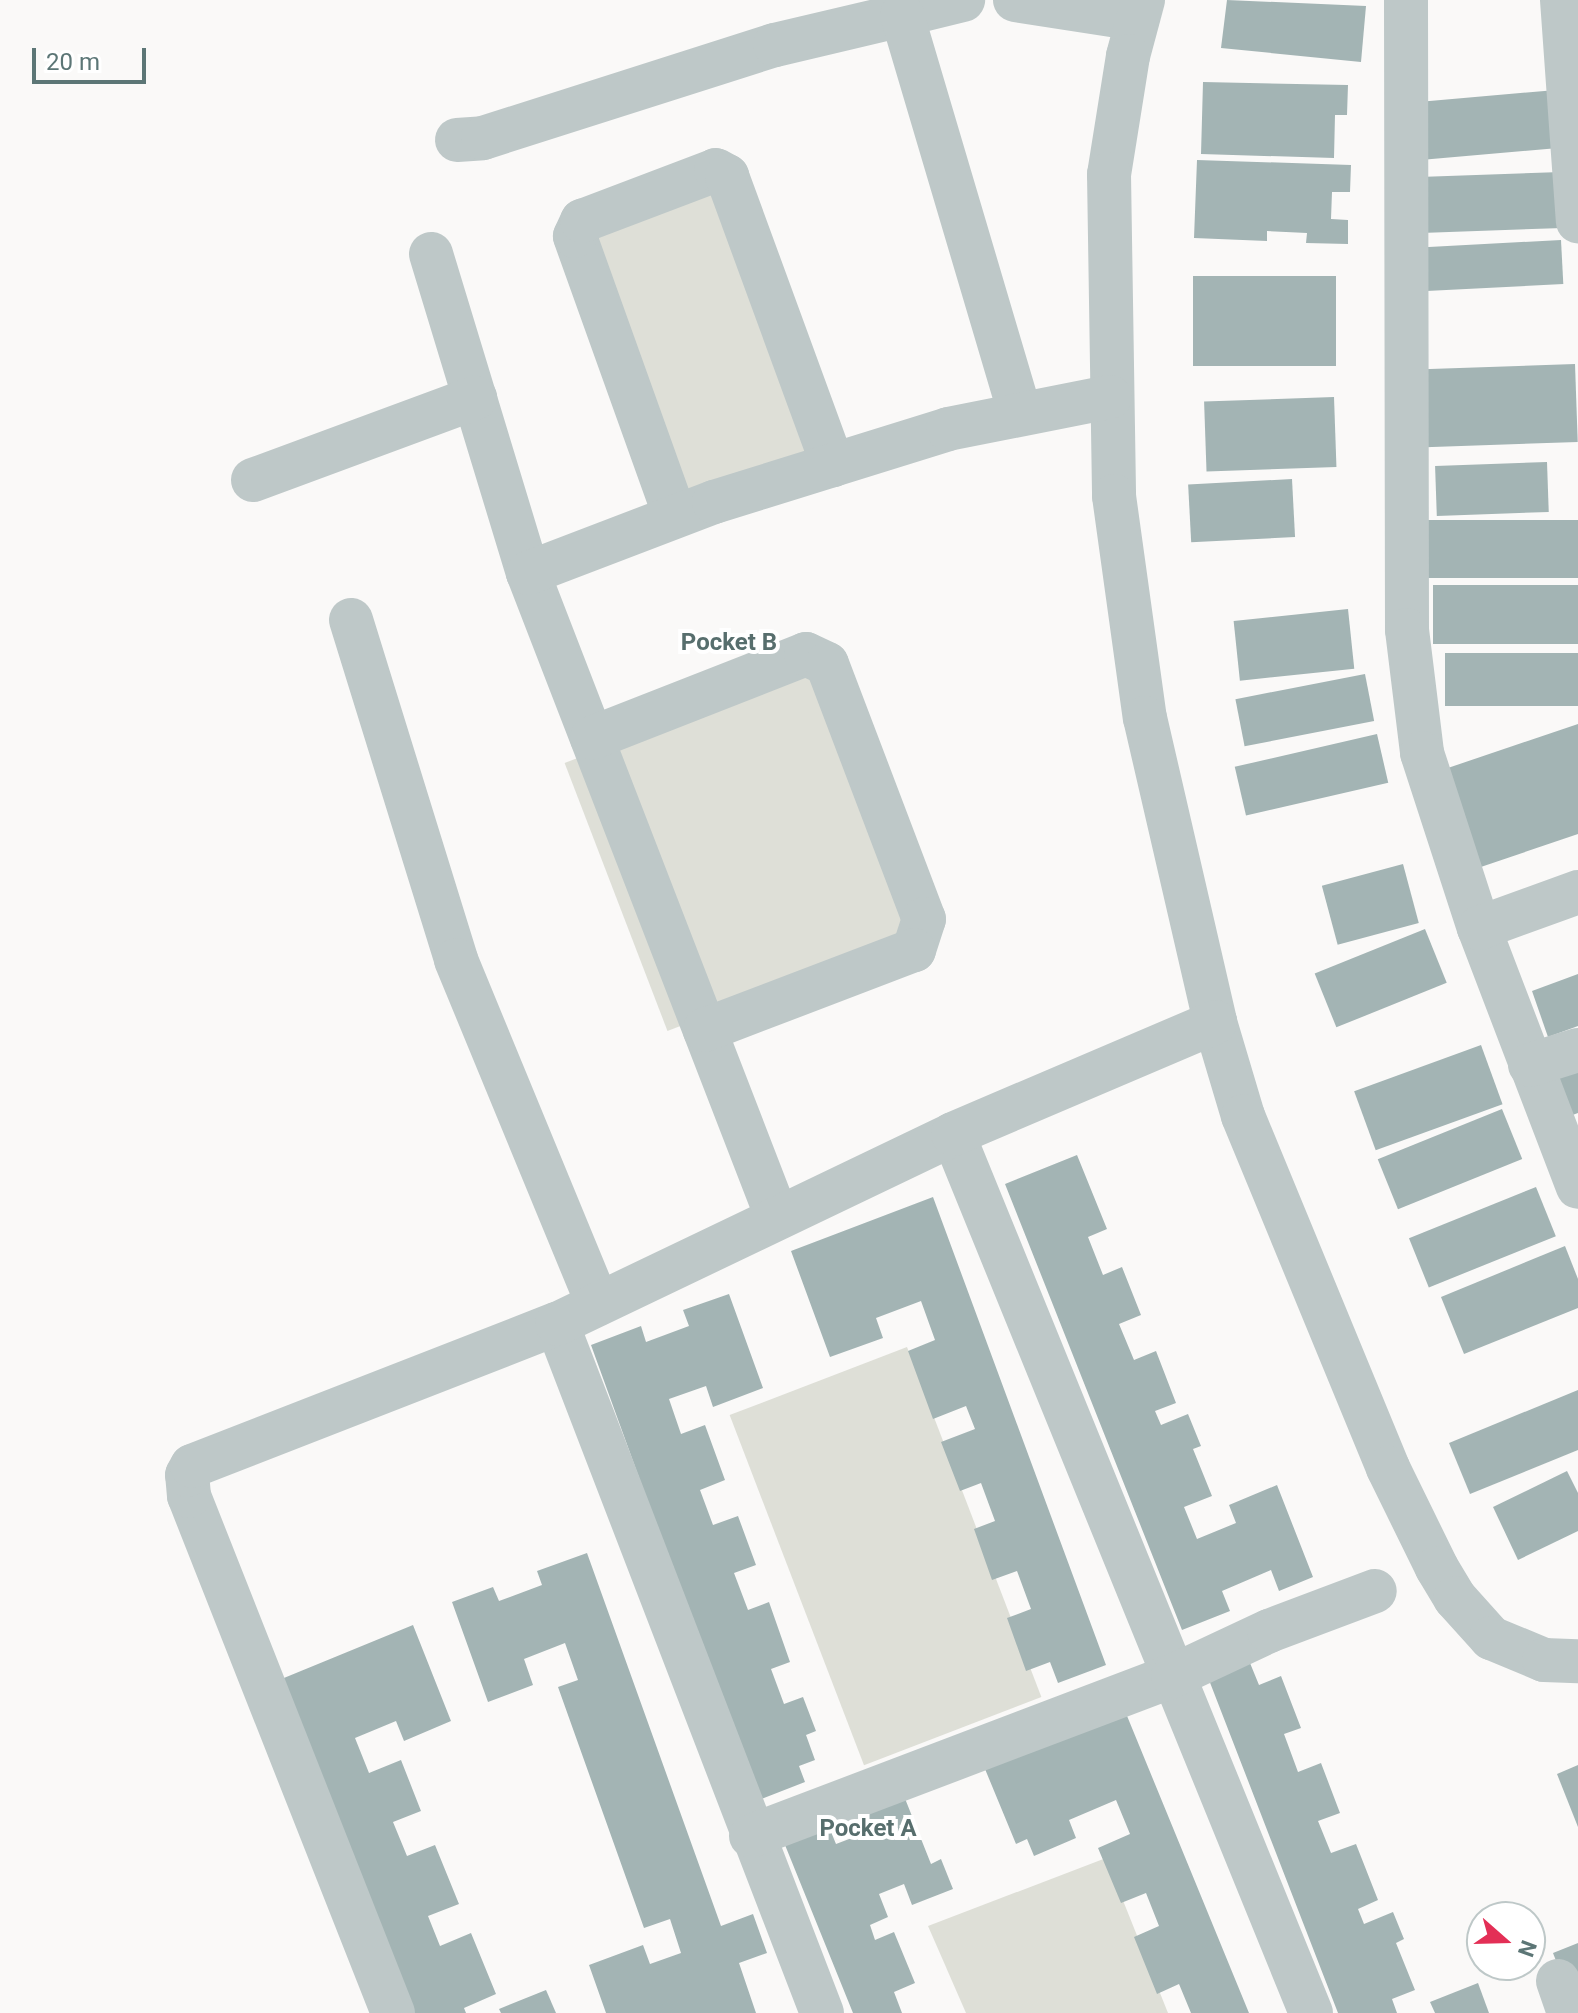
<!DOCTYPE html>
<style>
body{margin:0}
#map{position:relative;width:1578px;height:2013px;overflow:hidden;background:#faf9f8;font-family:Roboto,sans-serif}
div>[style]{position:absolute}
[style*='--x']{left:calc(var(--x)*1px);top:calc(var(--y)*1px);width:calc(var(--w)*1px);rotate:calc(var(--a)*1deg)}
.green>*{inset:0;background:#dedfd7;transform-origin:0 0}
.building>*{inset:0;background:#a3b4b4;transform-origin:0 0}
.minor>*{height:44px;margin:-22px;padding:0 22px;transform-origin:22px;border-radius:22px;background:#bec8c8}
span{translate:-50% -50%;white-space:nowrap;text-align:center;line-height:1.15;-webkit-text-stroke:8px #fff;paint-order:stroke}
.neighbourhood-label{font-size:24px;color:#576e6d;font-weight:700}
.north{position:absolute;left:1466px;top:1901px;width:80px;height:80px;box-sizing:border-box;background:#fff;border:2px solid #bec8c8;border-radius:50%;rotate:110deg;font-size:22px;font-weight:700;line-height:32px;text-align:center;color:#5c7676}
.north::after{content:'';display:block;margin:auto;width:28px;height:36px;background:#e32f56;clip-path:polygon(50% 0,100% 100%,50% 72%,0 100%)}
.scale{position:absolute;left:32px;top:48px;width:114px;height:36px;box-sizing:border-box;border:4px solid #5c7676;border-top:0;padding-left:10px;font-size:24px;line-height:28px;white-space:nowrap;color:#5c7676;-webkit-text-stroke:6px #fff;paint-order:stroke}
</style>
<div id="map">
<div class="green">
<i style="left:717px;top:177px;width:321px;height:146px;rotate:69deg"></i>
<i style="left:812px;top:668px;width:287px;height:265px;rotate:69deg"></i>
<i style="left:907px;top:1347px;width:375px;height:190px;rotate:69deg"></i>
<i style="clip-path:polygon(1106px 1858px,1168px 2013px,966px 2013px,928px 1926px)"></i>
</div>
<div class="building">
<i style="clip-path:polygon(1227px 0,1366px 6px,1361px 62px,1221px 48px)"></i>
<i style="clip-path:polygon(1203px 82px,1348px 85px,1347px 115px,1335px 115px,1334px 158px,1201px 154px)"></i>
<i style="left:1556px;top:90px;width:58px;height:144px;rotate:85deg"></i>
<i style="clip-path:polygon(1197px 160px,1351px 165px,1350px 192px,1332px 192px,1331px 219px,1348px 220px,1348px 244px,1306px 243px,1307px 233px,1267px 231px,1267px 241px,1194px 238px)"></i>
<i style="left:1561px;top:172px;width:56px;height:142px;rotate:88deg"></i>
<i style="left:1561px;top:240px;width:44px;height:137px;rotate:87deg"></i>
<i style="left:1336px;top:276px;width:90px;height:143px;rotate:90deg"></i>
<i style="left:1575px;top:364px;width:78px;height:160px;rotate:88deg"></i>
<i style="left:1334px;top:397px;width:70px;height:130px;rotate:88deg"></i>
<i style="left:1547px;top:462px;width:50px;height:112px;rotate:88deg"></i>
<i style="left:1292px;top:479px;width:58px;height:104px;rotate:87deg"></i>
<i style="left:1578px;top:520px;width:58px;height:150px;rotate:90deg"></i>
<i style="left:1578px;top:585px;width:59px;height:145px;rotate:90deg"></i>
<i style="left:1348px;top:609px;width:60px;height:115px;rotate:84deg"></i>
<i style="left:1578px;top:653px;width:53px;height:133px;rotate:90deg"></i>
<i style="left:1365px;top:674px;width:48px;height:132px;rotate:79deg"></i>
<i style="clip-path:polygon(1578px 724px,1578px 834px,1469px 871px,1436px 772px)"></i>
<i style="left:1377px;top:734px;width:50px;height:146px;rotate:77deg"></i>
<i style="left:1403px;top:864px;width:61px;height:84px;rotate:75deg"></i>
<i style="left:1425px;top:929px;width:58px;height:119px;rotate:68deg"></i>
<i style="clip-path:polygon(1578px 974px,1578px 1026px,1548px 1037px,1532px 991px)"></i>
<i style="left:1481px;top:1045px;width:63px;height:135px;rotate:70deg"></i>
<i style="clip-path:polygon(1578px 1061px,1578px 1113px,1567px 1117px,1550px 1071px)"></i>
<i style="left:1502px;top:1109px;width:54px;height:134px;rotate:68deg"></i>
<i style="clip-path:polygon(1077px 1155px,1107px 1229px,1088px 1237px,1103px 1275px,1122px 1267px,1141px 1315px,1119px 1324px,1134px 1360px,1156px 1351px,1176px 1403px,1155px 1411px,1161px 1425px,1188px 1414px,1201px 1446px,1193px 1449px,1212px 1496px,1184px 1507px,1197px 1539px,1236px 1523px,1229px 1505px,1277px 1485px,1313px 1577px,1279px 1591px,1271px 1570px,1222px 1591px,1230px 1611px,1182px 1630px,1005px 1184px)"></i>
<i style="left:1536px;top:1187px;width:53px;height:137px;rotate:68deg"></i>
<i style="clip-path:polygon(933px 1197px,1106px 1665px,1058px 1683px,1050px 1662px,1026px 1671px,1007px 1618px,1031px 1609px,1017px 1571px,992px 1580px,974px 1529px,995px 1521px,981px 1483px,960px 1491px,941px 1442px,975px 1429px,966px 1406px,933px 1419px,908px 1351px,935px 1340px,921px 1301px,876px 1318px,883px 1338px,830px 1357px,791px 1251px)"></i>
<i style="clip-path:polygon(1565px 1246px,1578px 1279px,1578px 1308px,1464px 1354px,1441px 1297px)"></i>
<i style="clip-path:polygon(729px 1294px,763px 1388px,713px 1407px,706px 1386px,669px 1399px,681px 1434px,705px 1425px,725px 1480px,700px 1490px,713px 1525px,738px 1516px,756px 1565px,734px 1573px,748px 1610px,769px 1602px,790px 1662px,771px 1669px,784px 1704px,803px 1697px,816px 1731px,806px 1735px,815px 1760px,799px 1766px,805px 1782px,756px 1801px,591px 1345px,641px 1326px,646px 1342px,689px 1326px,683px 1310px)"></i>
<i style="clip-path:polygon(1578px 1390px,1578px 1450px,1470px 1494px,1449px 1443px)"></i>
<i style="clip-path:polygon(1567px 1471px,1578px 1493px,1578px 1531px,1518px 1560px,1493px 1507px)"></i>
<i style="clip-path:polygon(587px 1553px,721px 1926px,753px 1914px,767px 1953px,739px 1963px,756px 2013px,606px 2013px,589px 1965px,643px 1945px,650px 1964px,681px 1953px,670px 1919px,644px 1928px,558px 1687px,578px 1680px,565px 1643px,524px 1659px,533px 1685px,488px 1702px,452px 1602px,493px 1587px,499px 1601px,542px 1585px,537px 1571px)"></i>
<i style="clip-path:polygon(413px 1625px,451px 1721px,404px 1741px,396px 1721px,355px 1738px,369px 1773px,401px 1760px,421px 1811px,393px 1822px,407px 1856px,435px 1845px,459px 1904px,428px 1916px,440px 1946px,471px 1933px,496px 1994px,464px 2008px,466px 2013px,414px 2013px,279px 1680px)"></i>
<i style="clip-path:polygon(1250px 1663px,1259px 1685px,1281px 1676px,1301px 1728px,1284px 1734px,1298px 1772px,1321px 1763px,1340px 1813px,1318px 1821px,1331px 1853px,1356px 1844px,1378px 1900px,1358px 1909px,1364px 1924px,1393px 1912px,1404px 1939px,1396px 1943px,1415px 1990px,1392px 1999px,1397px 2013px,1338px 2013px,1209px 1680px)"></i>
<i style="clip-path:polygon(1125px 1711px,1249px 2013px,1191px 2013px,1179px 1984px,1157px 1994px,1134px 1937px,1159px 1926px,1146px 1893px,1121px 1903px,1098px 1848px,1130px 1834px,1116px 1800px,1069px 1820px,1076px 1838px,1034px 1856px,1027px 1839px,1016px 1844px,985px 1769px)"></i>
<i style="clip-path:polygon(1578px 1765px,1578px 1827px,1557px 1774px)"></i>
<i style="clip-path:polygon(904px 1796px,931px 1864px,941px 1859px,953px 1889px,912px 1905px,904px 1884px,879px 1894px,888px 1917px,870px 1925px,875px 1940px,894px 1932px,915px 1983px,894px 1992px,902px 2013px,853px 2013px,785px 1845px,829px 1827px,836px 1844px,870px 1831px,863px 1813px)"></i>
<i style="clip-path:polygon(1578px 1943px,1578px 2013px,1576px 2013px,1553px 1953px)"></i>
<i style="clip-path:polygon(1478px 1983px,1489px 2013px,1435px 2013px,1430px 2002px)"></i>
<i style="clip-path:polygon(546px 1990px,556px 2013px,501px 2013px,499px 2009px)"></i>
</div>
<div class="minor">
<i style="--x:1015;--y:0;--w:124;--a:8.8"></i>
<i style="--x:1143;--y:0;--w:58;--a:105"></i>
<i style="--x:1128;--y:56;--w:120;--a:99.1"></i>
<i style="--x:1109;--y:174;--w:322;--a:89.1"></i>
<i style="--x:1114;--y:496;--w:224;--a:82.1"></i>
<i style="--x:1145;--y:718;--w:312;--a:77"></i>
<i style="--x:1215;--y:1022;--w:98;--a:73.4"></i>
<i style="--x:1243;--y:1116;--w:381;--a:67.6"></i>
<i style="--x:1388;--y:1468;--w:111;--a:63.9"></i>
<i style="--x:1437;--y:1568;--w:35;--a:59"></i>
<i style="--x:1455;--y:1598;--w:54;--a:48"></i>
<i style="--x:1491;--y:1638;--w:57;--a:22.5"></i>
<i style="--x:1544;--y:1660;--w:34;--a:2"></i>
<i style="--x:1406;--y:0;--w:630;--a:89.91"></i>
<i style="--x:1407;--y:630;--w:124;--a:83"></i>
<i style="--x:1422;--y:753;--w:184;--a:72"></i>
<i style="--x:1479;--y:928;--w:277;--a:69.1"></i>
<i style="--x:1562;--y:0;--w:222;--a:85.9"></i>
<i style="--x:902;--y:15;--w:63;--a:-13.8"></i>
<i style="--x:457;--y:140;--w:26;--a:-4"></i>
<i style="--x:483;--y:138;--w:306;--a:-17.7"></i>
<i style="--x:775;--y:45;--w:130;--a:-13.3"></i>
<i style="--x:902;--y:15;--w:413;--a:73.5"></i>
<i style="--x:431;--y:254;--w:333;--a:73.1"></i>
<i style="--x:528;--y:573;--w:690;--a:68.86"></i>
<i style="--x:253;--y:480;--w:237;--a:-20.3"></i>
<i style="--x:675;--y:516;--w:297;--a:-109.7"></i>
<i style="--x:575;--y:236;--w:17;--a:-65"></i>
<i style="--x:582;--y:221;--w:143;--a:-20.8"></i>
<i style="--x:716;--y:170;--w:13;--a:29"></i>
<i style="--x:727;--y:176;--w:308;--a:69.9"></i>
<i style="--x:528;--y:573;--w:199;--a:-20.9"></i>
<i style="--x:714;--y:502;--w:245;--a:-17.3"></i>
<i style="--x:948;--y:429;--w:165;--a:-11.2"></i>
<i style="--x:351;--y:620;--w:356;--a:72.8"></i>
<i style="--x:456;--y:960;--w:372;--a:67.6"></i>
<i style="--x:592;--y:738;--w:230;--a:-21.4"></i>
<i style="--x:806;--y:654;--w:23;--a:25"></i>
<i style="--x:827;--y:664;--w:273;--a:69.2"></i>
<i style="--x:924;--y:919;--w:33;--a:108"></i>
<i style="--x:914;--y:950;--w:224;--a:159.1"></i>
<i style="--x:1479;--y:928;--w:105;--a:-20"></i>
<i style="--x:1530;--y:1065;--w:50;--a:-17.4"></i>
<i style="--x:953;--y:1134;--w:949;--a:67.84"></i>
<i style="--x:557;--y:1324;--w:738;--a:68.96"></i>
<i style="--x:751;--y:1836;--w:451;--a:-20.8"></i>
<i style="--x:1173;--y:1676;--w:106;--a:-25.1"></i>
<i style="--x:1269;--y:1631;--w:113;--a:-20.7"></i>
<i style="--x:1558;--y:1981;--w:34;--a:71"></i>
<i style="--x:393;--y:2013;--w:556;--a:-111.53"></i>
<i style="--x:189;--y:1496;--w:21;--a:-95"></i>
<i style="--x:187;--y:1475;--w:10;--a:-61"></i>
<i style="--x:192;--y:1466;--w:392;--a:-21.3"></i>
<i style="--x:557;--y:1324;--w:439;--a:-25.6"></i>
<i style="--x:953;--y:1134;--w:285;--a:-23.1"></i>
</div>
<div class="neighbourhood-label">
<span style="left:729px;top:643px">Pocket B</span>
<span style="left:868px;top:1829px">Pocket A</span>
</div>
<div class="north">N</div>
<div class="scale">20 m</div>
</div>
